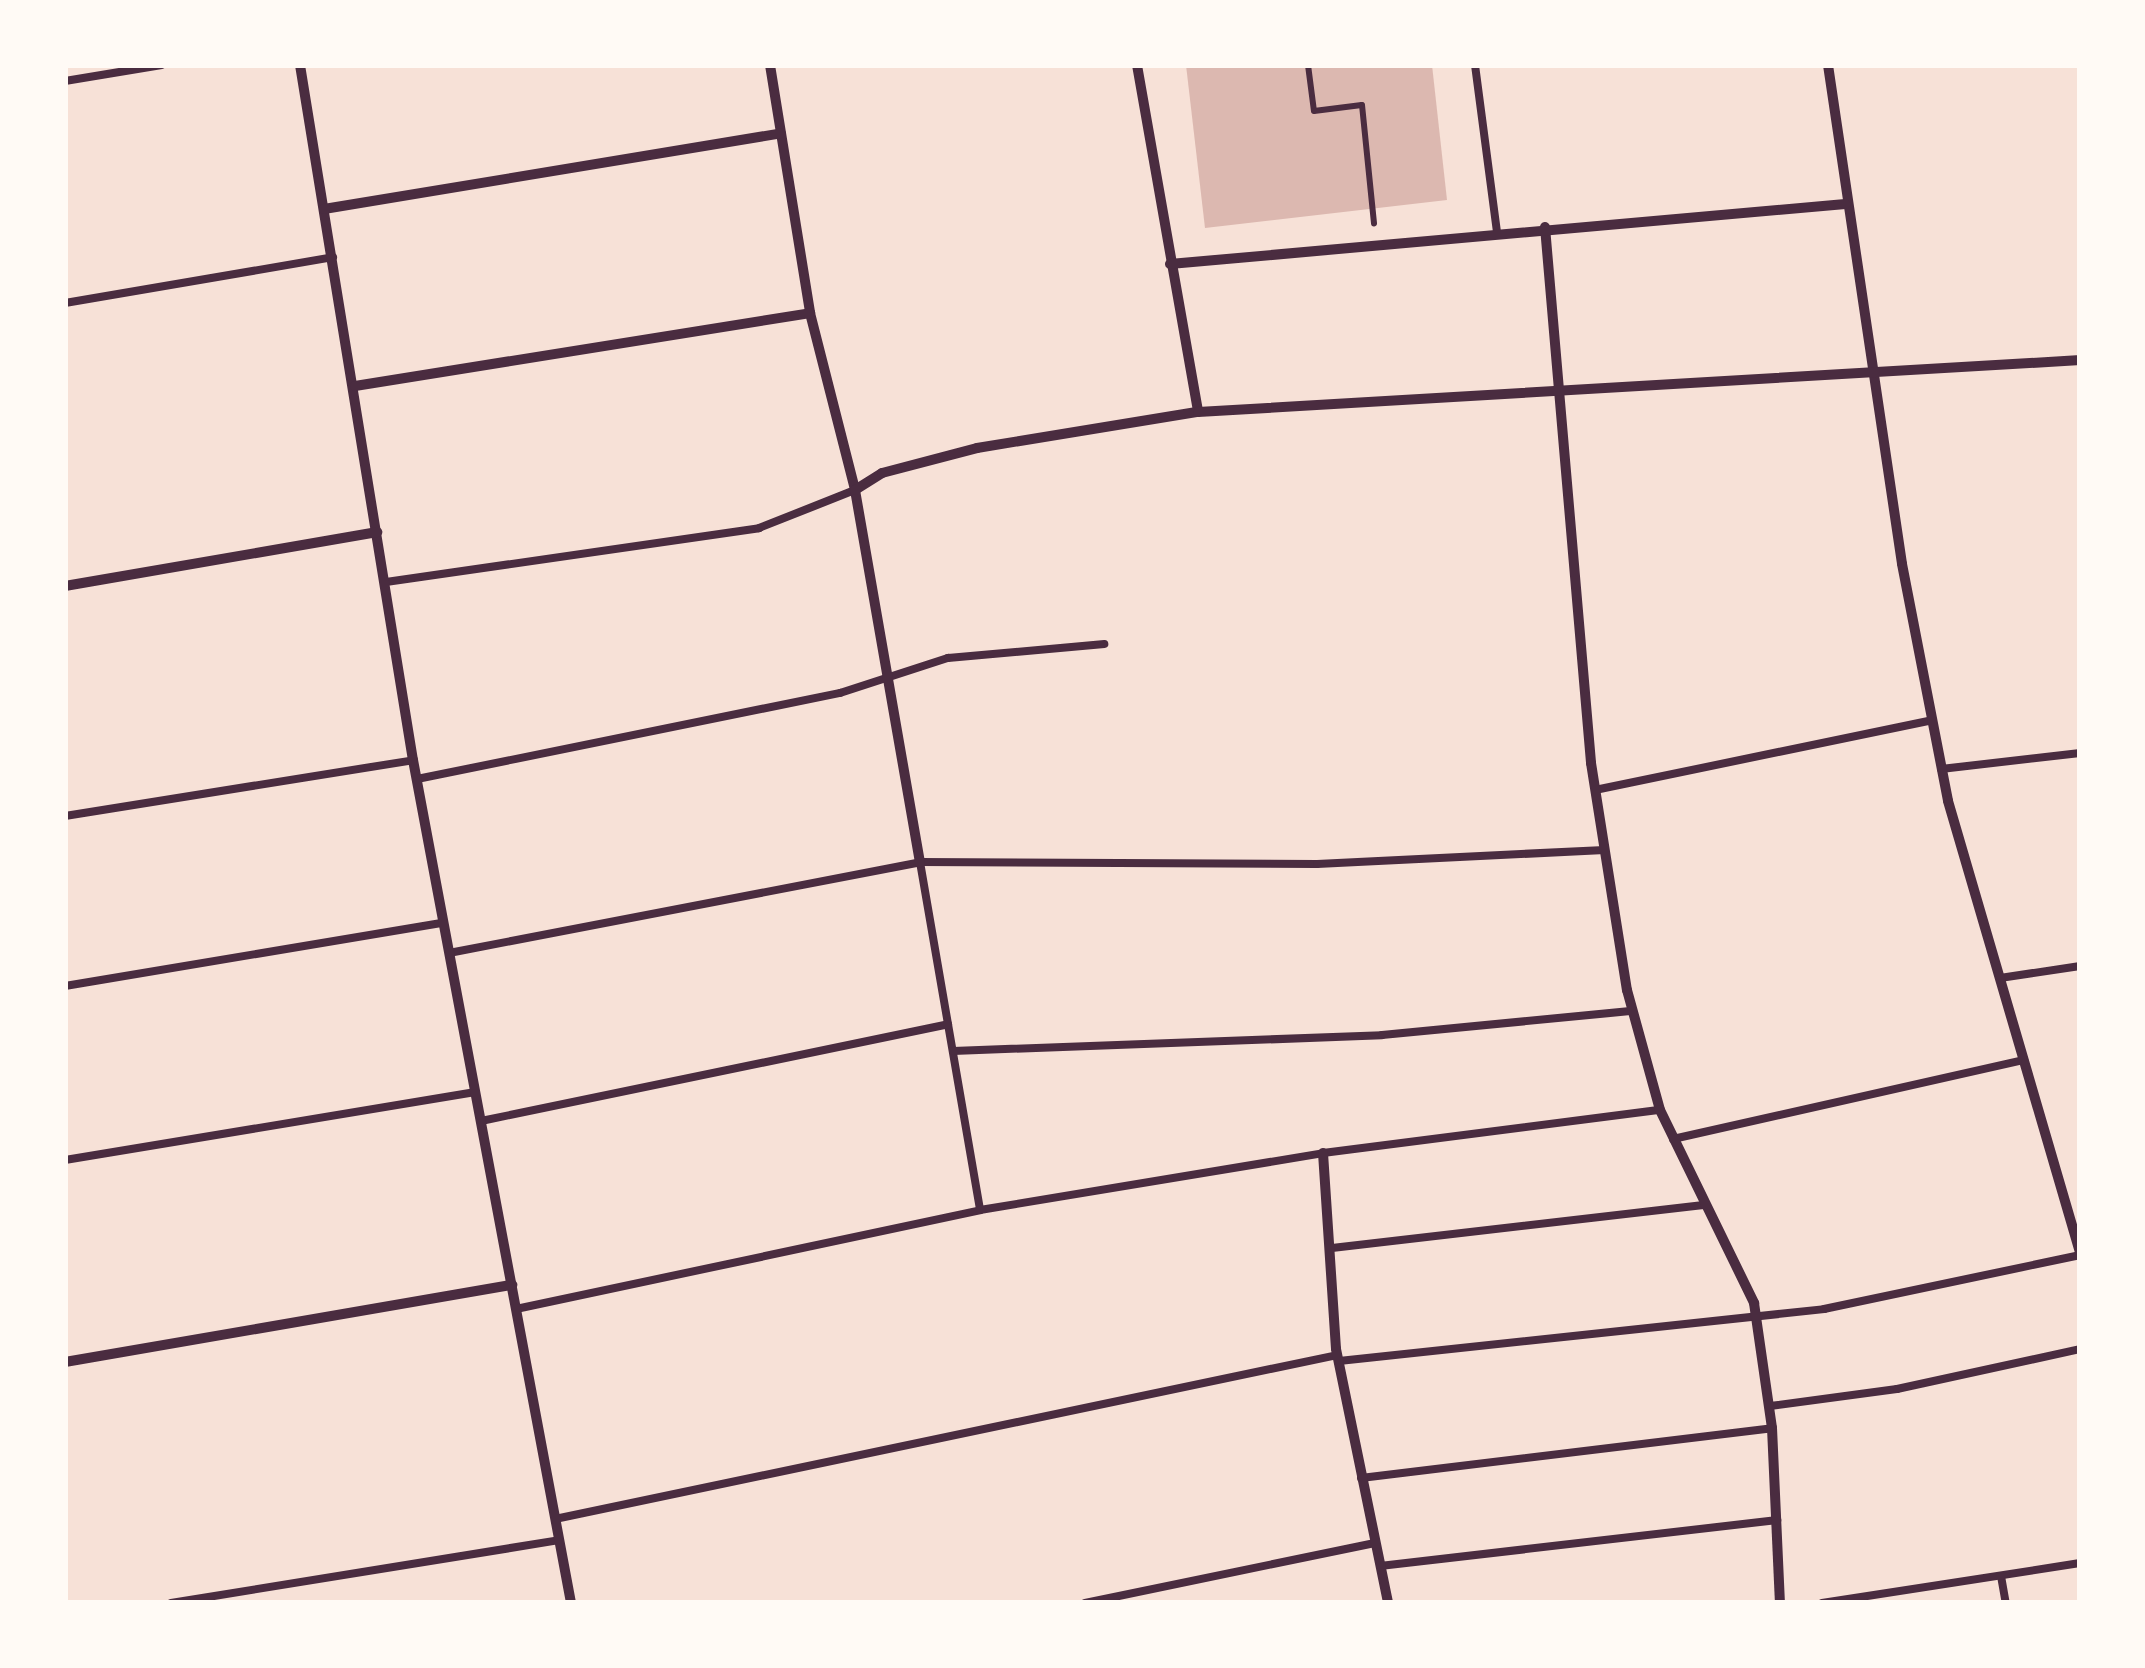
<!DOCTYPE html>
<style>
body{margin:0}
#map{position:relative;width:2145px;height:1668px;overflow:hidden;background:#f7e1d7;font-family:"Asap Condensed",sans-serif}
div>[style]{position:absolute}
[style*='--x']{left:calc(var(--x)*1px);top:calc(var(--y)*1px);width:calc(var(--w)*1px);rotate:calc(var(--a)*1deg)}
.water>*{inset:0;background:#dcb8b0}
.path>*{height:6px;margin:-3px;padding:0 3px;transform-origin:3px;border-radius:3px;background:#4a2c40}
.service>*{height:8px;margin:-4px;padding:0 4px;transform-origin:4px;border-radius:4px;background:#4a2c40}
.minor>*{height:10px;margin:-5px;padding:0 5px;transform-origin:5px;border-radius:5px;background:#4a2c40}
span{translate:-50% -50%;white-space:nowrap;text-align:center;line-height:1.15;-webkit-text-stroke:9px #fffaf5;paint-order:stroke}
.frame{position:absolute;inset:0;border:68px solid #fffaf5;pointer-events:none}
</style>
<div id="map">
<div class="water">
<i style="clip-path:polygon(1186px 65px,1432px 65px,1447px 200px,1205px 228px)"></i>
</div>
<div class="path">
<i style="--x:1308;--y:65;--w:46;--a:82.6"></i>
<i style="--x:1314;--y:111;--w:48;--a:-7.1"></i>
<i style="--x:1362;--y:105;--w:119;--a:84.2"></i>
</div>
<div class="service">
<i style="--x:1475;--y:65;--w:168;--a:82.5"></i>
<i style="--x:65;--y:81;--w:98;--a:-9.4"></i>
<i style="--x:65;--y:303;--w:272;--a:-9.7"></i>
<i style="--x:386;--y:582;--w:377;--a:-8.2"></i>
<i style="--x:759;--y:528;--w:103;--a:-21.6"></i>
<i style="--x:1941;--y:769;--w:140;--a:-6.6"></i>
<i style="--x:417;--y:779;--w:432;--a:-11.5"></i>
<i style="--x:840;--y:693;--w:114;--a:-18"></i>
<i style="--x:948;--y:658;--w:157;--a:-5.1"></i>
<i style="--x:1595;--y:790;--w:344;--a:-11.7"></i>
<i style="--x:65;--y:816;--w:352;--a:-9.1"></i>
<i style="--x:920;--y:862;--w:353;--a:80.2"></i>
<i style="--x:449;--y:953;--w:480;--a:-10.9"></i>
<i style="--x:920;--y:862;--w:397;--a:0.3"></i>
<i style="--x:1317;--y:864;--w:288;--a:-2.8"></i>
<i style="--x:2000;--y:978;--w:81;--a:-8.5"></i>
<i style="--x:65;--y:986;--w:383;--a:-9.5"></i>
<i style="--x:953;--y:1051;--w:429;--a:-2.1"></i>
<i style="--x:1382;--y:1035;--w:252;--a:-5.5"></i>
<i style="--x:481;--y:1121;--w:477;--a:-11.7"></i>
<i style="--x:1673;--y:1139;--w:360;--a:-12.7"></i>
<i style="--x:65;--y:1160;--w:416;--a:-9.4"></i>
<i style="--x:1332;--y:1248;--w:374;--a:-6.6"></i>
<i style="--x:516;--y:1309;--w:474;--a:-12"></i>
<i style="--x:980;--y:1210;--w:348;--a:-9.4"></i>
<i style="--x:1323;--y:1153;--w:340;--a:-7.3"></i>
<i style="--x:1339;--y:1361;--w:488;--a:-6.1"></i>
<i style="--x:1824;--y:1309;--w:262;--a:-11.9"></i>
<i style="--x:1770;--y:1406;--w:128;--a:-7.6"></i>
<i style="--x:1897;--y:1389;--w:187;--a:-12.3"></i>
<i style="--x:1361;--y:1478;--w:414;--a:-6.9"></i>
<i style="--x:555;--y:1519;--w:799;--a:-11.84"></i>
<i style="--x:1380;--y:1566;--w:400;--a:-6.6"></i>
<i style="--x:2001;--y:1576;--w:27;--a:80"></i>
<i style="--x:171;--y:1603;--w:393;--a:-9.2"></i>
<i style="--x:1085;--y:1603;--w:296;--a:-11.7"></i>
<i style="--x:1822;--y:1603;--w:261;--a:-8.8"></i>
</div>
<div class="minor">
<i style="--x:300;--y:65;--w:704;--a:80.77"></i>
<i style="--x:413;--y:760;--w:858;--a:79.38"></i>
<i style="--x:770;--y:65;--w:251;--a:80.8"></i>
<i style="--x:810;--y:313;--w:183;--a:75.7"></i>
<i style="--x:855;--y:490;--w:378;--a:80.1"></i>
<i style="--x:1137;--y:65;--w:352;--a:80"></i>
<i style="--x:1828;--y:65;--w:504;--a:81.56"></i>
<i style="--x:1902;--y:564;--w:241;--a:79"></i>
<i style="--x:1948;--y:801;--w:470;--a:73.7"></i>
<i style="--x:324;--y:209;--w:463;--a:-9.4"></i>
<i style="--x:1545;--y:227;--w:538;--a:85.09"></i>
<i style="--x:1591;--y:763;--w:230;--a:81"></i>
<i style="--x:1627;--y:990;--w:124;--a:74.6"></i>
<i style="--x:1660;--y:1110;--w:215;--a:64"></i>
<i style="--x:1754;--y:1303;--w:126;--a:81.8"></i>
<i style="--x:1772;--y:1428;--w:175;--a:87.4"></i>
<i style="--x:1170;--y:264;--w:678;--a:-5.08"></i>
<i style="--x:355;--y:386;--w:461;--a:-9.1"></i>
<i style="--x:855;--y:490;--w:32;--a:-32"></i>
<i style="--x:882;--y:473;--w:98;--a:-14.7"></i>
<i style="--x:977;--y:448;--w:224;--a:-9.3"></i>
<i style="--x:1198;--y:412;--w:884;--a:-3.37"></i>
<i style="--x:65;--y:586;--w:317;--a:-9.8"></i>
<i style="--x:1323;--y:1153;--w:196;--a:86.2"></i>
<i style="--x:1336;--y:1349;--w:259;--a:78.4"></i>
<i style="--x:65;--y:1362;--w:454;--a:-9.8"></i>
</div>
<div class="frame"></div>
</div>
